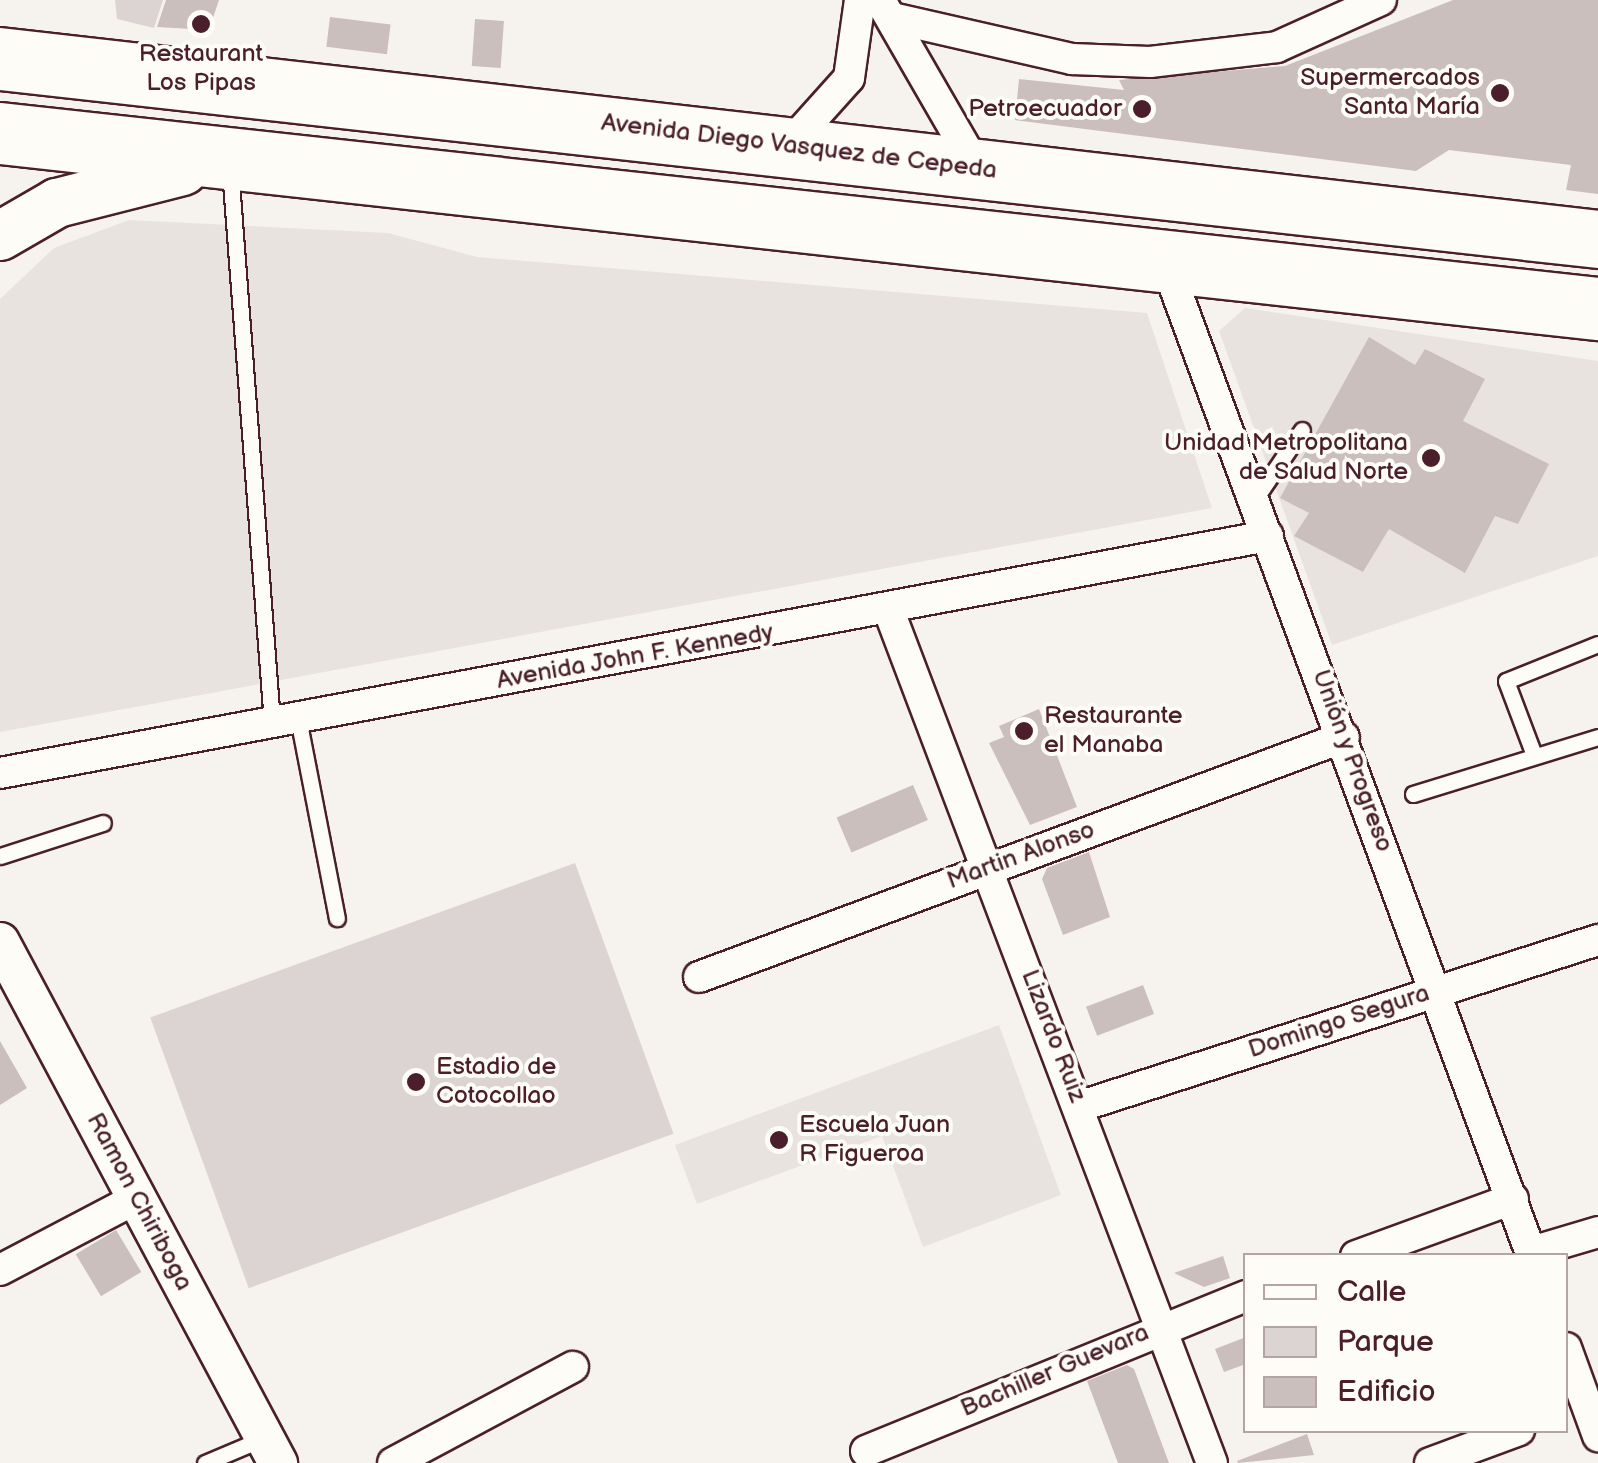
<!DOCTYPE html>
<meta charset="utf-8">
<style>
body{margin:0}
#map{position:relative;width:1598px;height:1463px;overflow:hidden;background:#f6f3ef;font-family:"Balsamiq Sans",sans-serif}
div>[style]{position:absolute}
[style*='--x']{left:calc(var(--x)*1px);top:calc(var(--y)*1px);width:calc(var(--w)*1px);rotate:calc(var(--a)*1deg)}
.built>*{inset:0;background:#e9e3e0}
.green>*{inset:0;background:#dcd4d2;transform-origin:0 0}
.building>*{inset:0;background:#cbbfbe;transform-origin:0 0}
.roads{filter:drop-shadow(2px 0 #4a1f2b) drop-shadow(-2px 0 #4a1f2b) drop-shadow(0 2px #4a1f2b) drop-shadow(0 -2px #4a1f2b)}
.service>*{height:15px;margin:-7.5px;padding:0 7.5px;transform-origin:7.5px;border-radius:7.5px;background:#fdfcf7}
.minor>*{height:30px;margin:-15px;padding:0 15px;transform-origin:15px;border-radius:15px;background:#fdfcf7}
.tertiary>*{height:38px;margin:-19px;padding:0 19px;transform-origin:19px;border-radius:19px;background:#fdfcf7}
.primary>*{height:48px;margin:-24px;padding:0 24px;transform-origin:24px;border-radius:24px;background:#fdfcf7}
.dots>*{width:28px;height:28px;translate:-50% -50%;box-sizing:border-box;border:5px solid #fdfcf7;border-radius:50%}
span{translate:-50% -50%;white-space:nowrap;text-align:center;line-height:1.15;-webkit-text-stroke:8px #fdfcf7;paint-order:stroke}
.poi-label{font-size:25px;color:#4a1f2b}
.right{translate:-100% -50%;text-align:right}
.left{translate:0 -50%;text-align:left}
.street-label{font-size:25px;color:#4a1f2b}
.legend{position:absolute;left:1243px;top:1253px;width:325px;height:180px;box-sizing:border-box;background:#fdfcf7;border:2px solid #b5a4a5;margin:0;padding:12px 18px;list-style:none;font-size:30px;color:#4a1f2b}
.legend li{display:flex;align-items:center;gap:20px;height:50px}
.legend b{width:50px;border:2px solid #b5a4a5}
</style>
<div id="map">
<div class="built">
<i style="clip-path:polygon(129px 220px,388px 233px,477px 257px,1147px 313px,1212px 508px,0 732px,0 299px,54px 248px)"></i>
<i style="clip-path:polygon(1245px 308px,1598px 361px,1598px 556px,1332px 645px,1219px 331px)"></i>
<i style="clip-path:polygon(999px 1025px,1061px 1195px,923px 1247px,882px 1136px,697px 1204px,675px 1145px)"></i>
</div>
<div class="green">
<i style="clip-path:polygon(115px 0,163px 0,154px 28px,117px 19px)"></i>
<i style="left:575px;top:863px;width:288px;height:452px;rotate:70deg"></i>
</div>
<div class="building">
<i style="clip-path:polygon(166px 0,219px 0,209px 30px,157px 27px)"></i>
<i style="clip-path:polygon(1453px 0,1598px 0,1598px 194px,1566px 190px,1571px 165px,1449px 150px,1416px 171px,1015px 120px,1019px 79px,1124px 90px,1119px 80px,1285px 66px)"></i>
<i style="left:330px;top:17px;width:61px;height:30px;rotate:7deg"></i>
<i style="left:475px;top:19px;width:29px;height:47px;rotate:4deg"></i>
<i style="clip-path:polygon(1369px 337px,1415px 365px,1425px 349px,1485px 379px,1463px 421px,1549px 464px,1518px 524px,1495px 516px,1465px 573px,1389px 529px,1363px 572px,1294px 536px,1309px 513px,1280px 498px)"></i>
<i style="clip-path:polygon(1039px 709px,1077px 807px,1030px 825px,989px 743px,1004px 737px,999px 726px)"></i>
<i style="left:913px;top:785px;width:38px;height:83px;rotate:67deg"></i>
<i style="clip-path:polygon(1089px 852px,1110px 917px,1063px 935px,1042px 879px,1047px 868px)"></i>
<i style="left:1143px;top:985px;width:31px;height:61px;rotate:69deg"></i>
<i style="clip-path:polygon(0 1041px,27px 1088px,0 1105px)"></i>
<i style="left:116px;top:1230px;width:49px;height:47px;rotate:59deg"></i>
<i style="clip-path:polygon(1223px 1256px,1230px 1278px,1204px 1287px,1174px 1273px)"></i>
<i style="clip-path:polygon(1246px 1337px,1246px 1364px,1224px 1372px,1215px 1349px)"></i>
<i style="clip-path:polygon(1127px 1365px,1134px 1369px,1169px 1463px,1118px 1463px,1087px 1381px)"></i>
<i style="clip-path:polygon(1307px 1434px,1314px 1455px,1238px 1463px,1237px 1461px)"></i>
</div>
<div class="roads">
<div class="service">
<i style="--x:0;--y:82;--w:1608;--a:6.36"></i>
<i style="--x:0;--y:110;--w:1608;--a:6.25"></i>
<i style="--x:230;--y:169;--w:556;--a:85.66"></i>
<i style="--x:1253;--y:502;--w:87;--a:-55.8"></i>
<i style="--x:298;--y:718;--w:204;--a:79"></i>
<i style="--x:1534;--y:755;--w:79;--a:-110.7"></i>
<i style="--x:1506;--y:681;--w:99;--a:-21.9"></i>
<i style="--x:1413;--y:794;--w:194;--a:-17.1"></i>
<i style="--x:0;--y:856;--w:108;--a:-17.8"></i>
<i style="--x:205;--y:1463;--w:64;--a:-23"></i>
</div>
<div class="minor">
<i style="--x:880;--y:0;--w:196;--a:60"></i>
<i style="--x:897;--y:19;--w:180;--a:12.9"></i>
<i style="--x:1072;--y:59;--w:78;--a:2.2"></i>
<i style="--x:1150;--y:62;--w:128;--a:-6.7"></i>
<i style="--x:1277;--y:47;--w:114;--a:-24.3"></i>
<i style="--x:788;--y:146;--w:91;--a:-48.1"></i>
<i style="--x:849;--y:78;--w:79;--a:-82"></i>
<i style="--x:1168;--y:269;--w:1052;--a:69.76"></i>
<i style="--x:889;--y:611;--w:911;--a:69.24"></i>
<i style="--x:0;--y:773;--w:1290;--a:-10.59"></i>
<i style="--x:699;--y:977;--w:688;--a:-20.41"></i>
<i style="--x:1081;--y:1106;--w:543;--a:-17.8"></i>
<i style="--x:1531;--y:1252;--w:70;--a:-16.6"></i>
<i style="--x:1356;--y:1256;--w:167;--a:-20"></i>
<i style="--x:0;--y:1270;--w:155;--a:-27.7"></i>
<i style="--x:1566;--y:1348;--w:94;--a:70"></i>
<i style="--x:866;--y:1451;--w:410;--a:-22.2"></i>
<i style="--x:393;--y:1463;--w:204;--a:-28.1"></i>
<i style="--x:1430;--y:1463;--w:95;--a:-20.3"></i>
</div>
<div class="tertiary">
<i style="--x:0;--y:942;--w:591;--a:61.92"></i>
</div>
<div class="primary">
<i style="--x:0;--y:52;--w:1608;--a:6.53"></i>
<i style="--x:0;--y:140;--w:1608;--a:6.29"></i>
<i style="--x:0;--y:236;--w:66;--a:-30.1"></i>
<i style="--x:57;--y:203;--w:130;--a:-14.3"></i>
</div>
</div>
<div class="dots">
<i style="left:201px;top:24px;background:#4a1f2b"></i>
<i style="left:1500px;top:93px;background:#4a1f2b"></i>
<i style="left:1142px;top:109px;background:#4a1f2b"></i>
<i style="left:1431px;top:458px;background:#4a1f2b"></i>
<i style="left:1024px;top:731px;background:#4a1f2b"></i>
<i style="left:416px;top:1082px;background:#4a1f2b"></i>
<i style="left:779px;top:1140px;background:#4a1f2b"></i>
</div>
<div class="poi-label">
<span style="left:201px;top:69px">Restaurant<br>Los Pipas</span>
<span class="right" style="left:1480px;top:93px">Supermercados<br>Santa María</span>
<span class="right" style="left:1122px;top:109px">Petroecuador</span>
<span class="right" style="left:1408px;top:458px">Unidad Metropolitana<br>de Salud Norte</span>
<span class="left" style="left:1044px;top:731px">Restaurante<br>el Manaba</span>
<span class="left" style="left:436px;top:1082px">Estadio de<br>Cotocollao</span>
<span class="left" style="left:799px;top:1140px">Escuela Juan<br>R Figueroa</span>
</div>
<div class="street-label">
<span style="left:799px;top:147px;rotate:7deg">Avenida Diego Vasquez de Cepeda</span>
<span style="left:635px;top:657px;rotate:-10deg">Avenida John F. Kennedy</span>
<span style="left:1352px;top:761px;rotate:70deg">Unión y Progreso</span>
<span style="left:1021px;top:856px;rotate:-20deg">Martin Alonso</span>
<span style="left:1339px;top:1022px;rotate:-18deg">Domingo Segura</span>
<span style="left:1053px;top:1036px;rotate:69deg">Lizardo Ruiz</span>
<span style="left:139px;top:1202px;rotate:62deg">Ramon Chiriboga</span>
<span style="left:1055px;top:1371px;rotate:-23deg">Bachiller Guevara</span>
</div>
<ul class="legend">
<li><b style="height:12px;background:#fdfcf7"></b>Calle</li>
<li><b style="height:28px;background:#dcd4d2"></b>Parque</li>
<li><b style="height:28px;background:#cbbfbe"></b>Edificio</li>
</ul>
</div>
